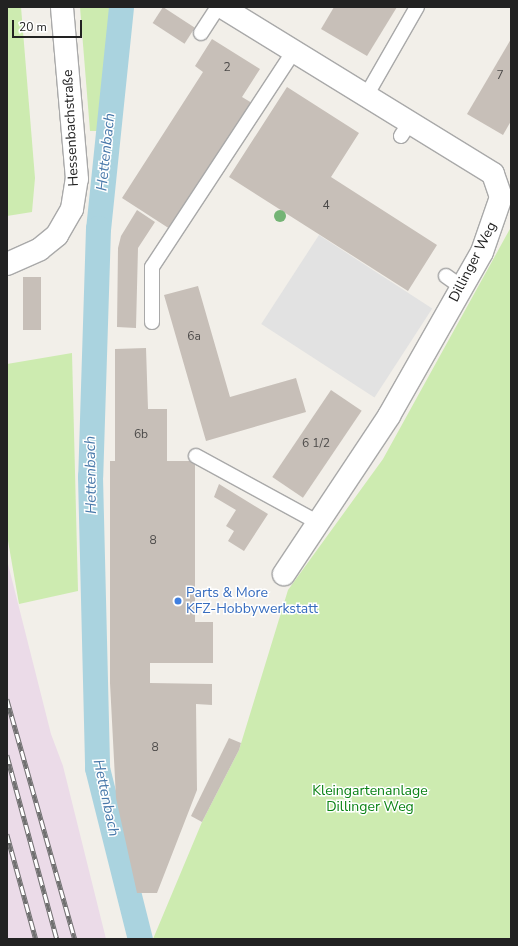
<!DOCTYPE html>
<meta charset="utf-8">
<style>
body{margin:0}
#map{position:relative;width:518px;height:946px;overflow:hidden;background:#f2efe9;font-family:"Nunito Sans",sans-serif}
div>[style]{position:absolute}
[style*='--x']{left:calc(var(--x)*1px);top:calc(var(--y)*1px);width:calc(var(--w)*1px);rotate:calc(var(--a)*1deg)}
.industrial>*{inset:0;background:#ebdbe8}
.grass>*{inset:0;background:#cdebb0}
.parking>*{inset:0;background:#e2e2e2;transform-origin:0 0}
.canal>*{height:25px;margin:-12.5px;padding:0 12.5px;transform-origin:12.5px;border-radius:12.5px;background:#aad3df}
.building>*{inset:0;background:#c7bfb8;transform-origin:0 0}
.roads{filter:drop-shadow(1px 0 #a9a9a9) drop-shadow(-1px 0 #a9a9a9) drop-shadow(0 1px #a9a9a9) drop-shadow(0 -1px #a9a9a9)}
.lane>*{height:14px;margin:-7px;padding:0 7px;transform-origin:7px;border-radius:7px;background:#fff}
.street>*{height:22px;margin:-11px;padding:0 11px;transform-origin:11px;border-radius:11px;background:#fff}
.rail>*{height:4.5px;margin-top:-2.25px;transform-origin:0;background:repeating-linear-gradient(90deg,#fff 0 9px,#707070 0 18px);box-sizing:border-box;border-block:1px solid #707070}
.trees>*{width:12px;height:12px;margin:-6px;border-radius:50%;background:#74b475}
.dots>*{width:11px;height:11px;translate:-50% -50%;box-sizing:border-box;border:2px solid #fff;border-radius:50%}
span{translate:-50% -50%;white-space:nowrap;text-align:center;line-height:1.15;-webkit-text-stroke:3px #fff;paint-order:stroke}
.number-label{font-size:12px;color:#4b4948}
.number-label span{-webkit-text-stroke-width:0}
.street-label{font-size:14px;color:#222}
.shop-label{font-size:14px;color:#366cbe}
.left{translate:0 -50%;text-align:left}
.park-label{font-size:14px;color:#0c8416}
.water-label{font-size:15px;color:#4a7aab;font-style:italic}
.frame{position:absolute;inset:0;border:8px solid #222;pointer-events:none}
.scale{position:absolute;left:12px;top:20px;width:70px;height:18px;box-sizing:border-box;border:2px solid #222;border-top:0;padding-left:5px;font-size:12px;line-height:14px;white-space:nowrap;color:#222;-webkit-text-stroke:3px #fff;paint-order:stroke}
</style>
<div id="map">
<div class="industrial">
<i style="clip-path:polygon(7px 560px,51px 734px,63px 766px,106px 939px,7px 939px)"></i>
</div>
<div class="grass">
<i style="clip-path:polygon(7px 7px,21px 7px,35px 178px,32px 212px,7px 216px)"></i>
<i style="clip-path:polygon(80px 7px,115px 7px,103px 131px,90px 131px)"></i>
<i style="clip-path:polygon(511px 227px,511px 939px,153px 939px,202px 822px,239px 750px,288px 590px,383px 459px)"></i>
<i style="clip-path:polygon(72px 353px,78px 591px,19px 604px,7px 535px,7px 364px)"></i>
</div>
<div class="parking">
<i style="left:319px;top:235px;width:135px;height:106px;rotate:33deg"></i>
</div>
<div class="canal">
<i style="--x:121;--y:7;--w:222;--a:95.9"></i>
<i style="--x:98;--y:228;--w:248;--a:91.8"></i>
<i style="--x:90;--y:476;--w:292;--a:88.6"></i>
<i style="--x:97;--y:768;--w:176;--a:75.9"></i>
</div>
<div class="building">
<i style="left:163px;top:7px;width:38px;height:19px;rotate:33deg"></i>
<i style="clip-path:polygon(334px 7px,397px 7px,367px 56px,321px 29px)"></i>
<i style="clip-path:polygon(212px 39px,260px 69px,242px 97px,252px 103px,170px 229px,122px 198px,203px 72px,195px 66px)"></i>
<i style="clip-path:polygon(511px 39px,511px 121px,503px 135px,467px 114px)"></i>
<i style="clip-path:polygon(287px 87px,359px 133px,331px 177px,437px 245px,408px 291px,229px 177px)"></i>
<i style="clip-path:polygon(137px 210px,155px 222px,138px 248px,136px 328px,117px 327px,118px 248px,121px 236px)"></i>
<i style="left:23px;top:277px;width:18px;height:53px"></i>
<i style="clip-path:polygon(198px 286px,230px 397px,296px 378px,306px 412px,206px 441px,164px 295px)"></i>
<i style="clip-path:polygon(146px 348px,148px 409px,167px 409px,167px 461px,195px 461px,195px 622px,213px 622px,213px 663px,150px 663px,150px 683px,212px 684px,212px 705px,196px 704px,197px 790px,157px 893px,137px 893px,116px 798px,110px 683px,110px 461px,115px 461px,115px 349px)"></i>
<i style="left:331px;top:390px;width:37px;height:105px;rotate:34deg"></i>
<i style="clip-path:polygon(219px 484px,268px 514px,244px 551px,228px 541px,234px 531px,226px 526px,236px 510px,214px 497px)"></i>
<i style="clip-path:polygon(229px 738px,241px 743px,239px 750px,202px 822px,191px 816px)"></i>
</div>
<div class="roads">
<div class="lane">
<i style="--x:201;--y:33;--w:31;--a:-57"></i>
<i style="--x:366;--y:96;--w:103;--a:-60.2"></i>
<i style="--x:401;--y:136;--w:17;--a:-57"></i>
<i style="--x:446;--y:276;--w:19;--a:35"></i>
<i style="--x:152;--y:322;--w:55;--a:-90"></i>
<i style="--x:152;--y:267;--w:258;--a:-56.7"></i>
<i style="--x:196;--y:456;--w:140;--a:28.6"></i>
</div>
<div class="street">
<i style="--x:222;--y:7;--w:318;--a:31.6"></i>
<i style="--x:493;--y:174;--w:24;--a:71"></i>
<i style="--x:501;--y:197;--w:58;--a:109.1"></i>
<i style="--x:482;--y:252;--w:189;--a:119.6"></i>
<i style="--x:389;--y:416;--w:190;--a:123.6"></i>
<i style="--x:7;--y:264;--w:36;--a:-24"></i>
<i style="--x:40;--y:249;--w:22;--a:-39"></i>
<i style="--x:57;--y:235;--w:30;--a:-60"></i>
<i style="--x:72;--y:209;--w:30;--a:-81"></i>
<i style="--x:77;--y:179;--w:173;--a:-95"></i>
</div>
</div>
<div class="rail">
<i style="--x:7;--y:699;--w:249;--a:74.2"></i>
<i style="--x:7;--y:755;--w:191;--a:74.8"></i>
<i style="--x:7;--y:834;--w:109;--a:74.6"></i>
</div>
<div class="trees">
<i style="left:280px;top:216px"></i>
</div>
<div class="dots">
<i style="left:178px;top:601px;background:#3f7fe0"></i>
</div>
<div class="number-label">
<span style="left:227px;top:68px">2</span>
<span style="left:500px;top:76px">7</span>
<span style="left:326px;top:206px">4</span>
<span style="left:194px;top:337px">6a</span>
<span style="left:141px;top:435px">6b</span>
<span style="left:316px;top:444px">6 1/2</span>
<span style="left:153px;top:541px">8</span>
<span style="left:155px;top:748px">8</span>
</div>
<div class="street-label">
<span style="left:71px;top:128px;rotate:-93deg">Hessenbachstraße</span>
<span style="left:473px;top:262px;rotate:-63deg">Dillinger Weg</span>
</div>
<div class="shop-label">
<span class="left" style="left:186px;top:601px">Parts &amp; More<br>KFZ-Hobbywerkstatt</span>
</div>
<div class="park-label">
<span style="left:370px;top:799px">Kleingartenanlage<br>Dillinger Weg</span>
</div>
<div class="water-label">
<span style="left:106px;top:152px;rotate:-84deg">Hettenbach</span>
<span style="left:91px;top:475px;rotate:-91deg">Hettenbach</span>
<span style="left:106px;top:798px;rotate:78deg">Hettenbach</span>
</div>
<div class="frame"></div>
<div class="scale">20 m</div>
</div>
